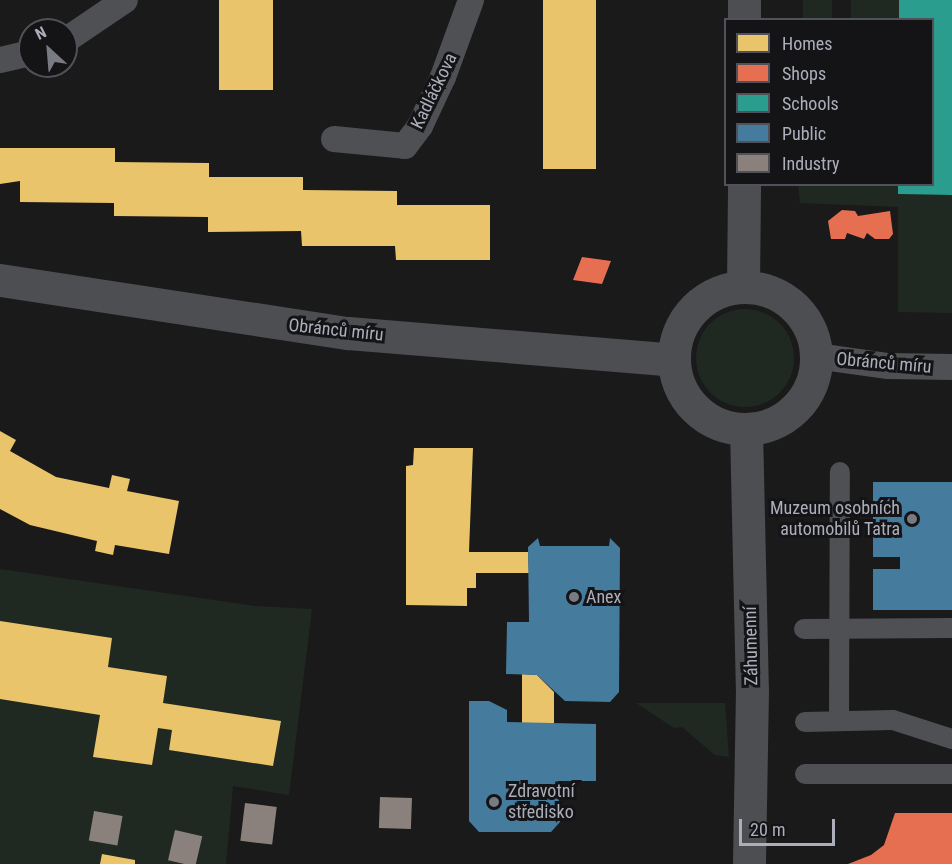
<!DOCTYPE html>
<meta charset="utf-8">
<style>
body{margin:0}
#map{position:relative;width:952px;height:864px;overflow:hidden;background:#1a1a1b;font-family:"Roboto Condensed",sans-serif}
div>[style]{position:absolute}
[style*='--x']{left:calc(var(--x)*1px);top:calc(var(--y)*1px);width:calc(var(--w)*1px);rotate:calc(var(--a)*1deg)}
.green>*{inset:0;background:#202822;transform-origin:0 0}
.round{border-radius:50%}
.homes>*{inset:0;background:#e9c46a;transform-origin:0 0}
.shops>*{inset:0;background:#e76f51}
.schools>*{inset:0;background:#2a9d8f}
.public>*{inset:0;background:#457b9d}
.industry>*{inset:0;background:#8a817c;transform-origin:0 0}
.pedestrian>*{height:20px;margin:-10px;padding:0 10px;transform-origin:10px;border-radius:10px;background:#4e5054}
.minor>*{height:26px;margin:-13px;padding:0 13px;transform-origin:13px;border-radius:13px;background:#4e5054}
.secondary>*{height:33px;margin:-16.5px;padding:0 16.5px;transform-origin:16.5px;border-radius:16.5px;background:#4d4e52}
.secondary>.ring{margin:-16.5px;padding:0;box-sizing:content-box;background:none;border:33px solid #4d4e52;border-radius:50%}
.dots>*{width:16px;height:16px;translate:-50% -50%;box-sizing:border-box;border:3px solid #141417;border-radius:50%}
span{translate:-50% -50%;white-space:nowrap;text-align:center;line-height:1.15;-webkit-text-stroke:6px #141417;paint-order:stroke}
.street-label{font-size:18px;color:#acafbb}
.poi-label{font-size:18px;color:#acafbb}
.right{translate:-100% -50%;text-align:right}
.left{translate:0 -50%;text-align:left}
.legend{position:absolute;left:724px;top:18px;width:210px;height:168px;box-sizing:border-box;background:#141417;border:2px solid #515259;margin:0;padding:8px 10px;list-style:none;font-size:18px;color:#acafbb}
.legend li{display:flex;align-items:center;gap:12px;height:30px}
.legend b{width:30px;border:2px solid #515259}
.north{position:absolute;left:18px;top:18px;width:60px;height:60px;box-sizing:border-box;background:#141417;border:2px solid #515259;border-radius:50%;rotate:334deg;font-size:16px;font-weight:700;line-height:24px;text-align:center;color:#acafbb}
.north::after{content:'';display:block;margin:auto;width:21px;height:27px;background:#797b83;clip-path:polygon(50% 0,100% 100%,50% 72%,0 100%)}
.scale{position:absolute;left:739px;top:819px;width:96px;height:27px;box-sizing:border-box;border:3px solid #acafbb;border-top:0;padding-left:8px;font-size:18px;line-height:21px;white-space:nowrap;color:#acafbb;-webkit-text-stroke:4px #141417;paint-order:stroke}
</style>
<div id="map">
<div class="green">
<i style="left:803px;top:0;width:29px;height:19px"></i>
<i style="left:851px;top:0;width:48px;height:19px"></i>
<i style="clip-path:polygon(798px 184px,898px 185px,899px 194px,952px 195px,952px 313px,898px 312px,898px 207px,800px 203px)"></i>
<i class="round" style="left:696px;top:309px;width:98px;height:98px"></i>
<i style="clip-path:polygon(0 569px,255px 606px,312px 609px,289px 795px,233px 786px,226px 864px,0 864px)"></i>
<i style="clip-path:polygon(636px 703px,725px 703px,729px 757px,715px 755px,682px 727px,674px 728px)"></i>
</div>
<div class="homes">
<i style="left:219px;top:0;width:54px;height:90px"></i>
<i style="left:543px;top:0;width:53px;height:169px"></i>
<i style="clip-path:polygon(0 148px,115px 148px,115px 162px,209px 163px,209px 177px,303px 177px,303px 190px,397px 191px,397px 205px,490px 205px,490px 260px,396px 260px,395px 246px,302px 246px,301px 231px,208px 232px,208px 217px,114px 216px,114px 203px,20px 202px,20px 181px,0 184px)"></i>
<i style="clip-path:polygon(0 431px,16px 440px,10px 451px,56px 477px,109px 488px,112px 475px,130px 479px,127px 491px,179px 501px,169px 554px,115px 545px,113px 555px,95px 551px,97px 541px,30px 525px,0 509px)"></i>
<i style="clip-path:polygon(414px 448px,473px 448px,469px 552px,528px 552px,529px 573px,476px 573px,476px 588px,467px 588px,467px 606px,406px 605px,406px 466px,413px 465px)"></i>
<i style="clip-path:polygon(0 621px,112px 638px,108px 667px,167px 676px,163px 703px,281px 721px,273px 766px,169px 750px,172px 730px,158px 728px,152px 765px,93px 757px,100px 715px,0 699px)"></i>
<i style="clip-path:polygon(522px 674px,537px 675px,554px 692px,554px 723px,522px 723px)"></i>
<i style="clip-path:polygon(102px 854px,135px 860px,135px 864px,100px 864px)"></i>
</div>
<div class="shops">
<i style="clip-path:polygon(842px 210px,855px 211px,858px 216px,890px 211px,893px 234px,889px 239px,875px 239px,867px 233px,864px 239px,847px 233px,845px 239px,831px 239px,828px 221px)"></i>
<i style="clip-path:polygon(582px 257px,611px 261px,602px 284px,573px 280px)"></i>
<i style="clip-path:polygon(895px 813px,952px 813px,952px 864px,848px 864px,871px 855px,884px 845px)"></i>
</div>
<div class="schools">
<i style="clip-path:polygon(899px 0,952px 0,952px 195px,898px 194px,898px 184px,932px 184px,932px 20px,899px 20px)"></i>
</div>
<div class="public">
<i style="clip-path:polygon(873px 482px,952px 482px,952px 610px,873px 610px,873px 569px,900px 569px,900px 557px,873px 557px)"></i>
<i style="clip-path:polygon(538px 538px,540px 546px,609px 546px,610px 538px,620px 548px,619px 692px,610px 702px,565px 701px,537px 675px,506px 674px,507px 622px,529px 622px,528px 547px)"></i>
<i style="clip-path:polygon(469px 701px,489px 701px,507px 710px,507px 722px,596px 724px,596px 781px,558px 781px,560px 822px,551px 832px,479px 832px,469px 821px)"></i>
</div>
<div class="industry">
<i style="left:380px;top:797px;width:32px;height:31px;rotate:2deg"></i>
<i style="left:245px;top:803px;width:32px;height:38px;rotate:7deg"></i>
<i style="left:94px;top:811px;width:29px;height:30px;rotate:10deg"></i>
<i style="left:175px;top:830px;width:28px;height:31px;rotate:13deg"></i>
</div>
<div class="pedestrian">
<i style="--x:804;--y:629;--w:148;--a:-0.4"></i>
<i style="--x:839;--y:721;--w:249;--a:-89.8"></i>
<i style="--x:805;--y:722;--w:88;--a:-1.3"></i>
<i style="--x:893;--y:720;--w:62;--a:17.9"></i>
<i style="--x:805;--y:774;--w:147;--a:0"></i>
</div>
<div class="minor">
<i style="--x:66;--y:40;--w:71;--a:-34.1"></i>
<i style="--x:0;--y:60;--w:31;--a:-13"></i>
<i style="--x:334;--y:139;--w:71;--a:5.6"></i>
<i style="--x:405;--y:146;--w:25;--a:-53"></i>
<i style="--x:420;--y:126;--w:54;--a:-64.9"></i>
<i style="--x:443;--y:77;--w:82;--a:-70"></i>
<i style="--x:816;--y:356;--w:73;--a:7.9"></i>
<i style="--x:888;--y:366;--w:64;--a:0.9"></i>
</div>
<div class="secondary">
<i style="--x:744;--y:0;--w:20;--a:90"></i>
<i style="--x:0;--y:280;--w:352;--a:8.7"></i>
<i style="--x:348;--y:333;--w:327;--a:4.7"></i>
<i style="--x:743;--y:286;--w:102;--a:-89.4"></i>
<i class="ring" style="left:674px;top:287px;width:109px;height:109px"></i>
<i style="--x:746;--y:429;--w:261;--a:88.7"></i>
<i style="--x:752;--y:690;--w:174;--a:91"></i>
</div>
<div class="dots">
<i style="left:912px;top:519px;background:#797b83"></i>
<i style="left:574px;top:597px;background:#797b83"></i>
<i style="left:494px;top:802px;background:#797b83"></i>
</div>
<div class="street-label">
<span style="left:434px;top:91px;rotate:-64deg">Kadláčkova</span>
<span style="left:336px;top:330px;rotate:6deg">Obránců míru</span>
<span style="left:884px;top:363px;rotate:5deg">Obránců míru</span>
<span style="left:751px;top:646px;rotate:-91deg">Záhumenní</span>
</div>
<div class="poi-label">
<span class="right" style="left:900px;top:519px">Muzeum osobních<br>automobilů Tatra</span>
<span class="left" style="left:586px;top:597px">Anex</span>
<span class="left" style="left:508px;top:802px">Zdravotní<br>středisko</span>
</div>
<ul class="legend">
<li><b style="height:16px;background:#e9c46a"></b>Homes</li>
<li><b style="height:16px;background:#e76f51"></b>Shops</li>
<li><b style="height:16px;background:#2a9d8f"></b>Schools</li>
<li><b style="height:16px;background:#457b9d"></b>Public</li>
<li><b style="height:16px;background:#8a817c"></b>Industry</li>
</ul>
<div class="north">N</div>
<div class="scale">20 m</div>
</div>
